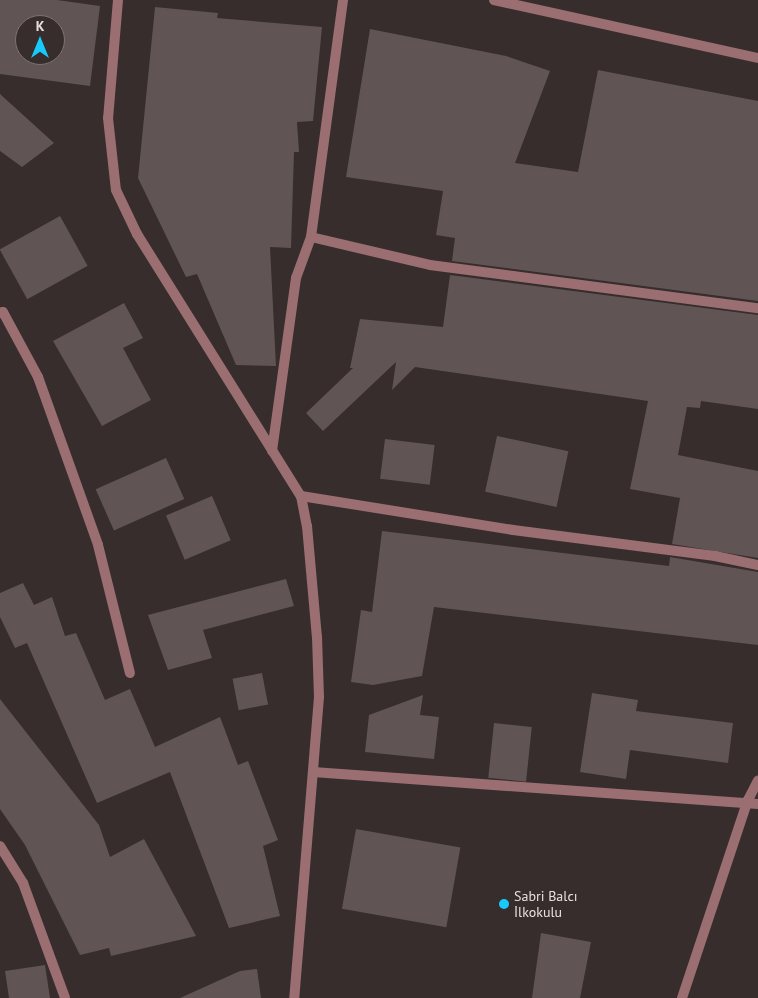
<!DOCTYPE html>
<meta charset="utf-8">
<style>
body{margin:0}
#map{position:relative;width:758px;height:998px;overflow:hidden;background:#372d2d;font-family:"PT Sans",sans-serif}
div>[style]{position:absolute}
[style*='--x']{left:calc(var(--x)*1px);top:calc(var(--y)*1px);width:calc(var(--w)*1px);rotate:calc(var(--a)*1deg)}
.building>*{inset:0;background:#605455;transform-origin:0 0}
.minor>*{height:10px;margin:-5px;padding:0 5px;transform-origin:5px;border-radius:5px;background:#9b6e71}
.tertiary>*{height:10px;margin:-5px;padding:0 5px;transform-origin:5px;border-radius:5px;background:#9b6e71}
.dots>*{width:14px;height:14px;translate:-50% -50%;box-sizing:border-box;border:2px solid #372d2d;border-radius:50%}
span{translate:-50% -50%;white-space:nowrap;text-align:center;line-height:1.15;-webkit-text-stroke:5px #372d2d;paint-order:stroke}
.poi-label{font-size:14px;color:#e7dfe0}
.left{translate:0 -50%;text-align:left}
.north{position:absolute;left:15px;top:15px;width:50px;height:50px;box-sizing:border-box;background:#372d2d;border:1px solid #7d7475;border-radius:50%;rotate:0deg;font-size:14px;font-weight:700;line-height:20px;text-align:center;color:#e7dfe0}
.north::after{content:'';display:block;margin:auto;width:18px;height:22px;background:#18cafb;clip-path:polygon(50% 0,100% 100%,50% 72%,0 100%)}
</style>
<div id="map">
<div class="building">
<i style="clip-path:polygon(evenodd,0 0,57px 0,100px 6px,90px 86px,0 74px,0 0,25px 25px,55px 25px,55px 55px,25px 55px,25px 25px)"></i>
<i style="clip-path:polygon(155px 7px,218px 13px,217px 18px,322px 27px,313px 121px,297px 122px,299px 152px,294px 152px,291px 248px,270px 247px,276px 366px,236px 365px,197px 274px,186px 277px,138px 178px)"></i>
<i style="clip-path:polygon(370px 29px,506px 56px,550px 71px,515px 163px,578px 172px,598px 70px,758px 101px,758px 301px,452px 261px,455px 238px,436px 235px,443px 191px,346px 177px)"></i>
<i style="clip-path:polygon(0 94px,54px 143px,22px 167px,0 151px)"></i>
<i style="left:60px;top:216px;width:57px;height:69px;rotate:61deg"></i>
<i style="clip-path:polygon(450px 275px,758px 315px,758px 409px,701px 401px,700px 408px,687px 407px,678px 455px,758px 471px,758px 558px,672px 544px,680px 498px,630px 489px,648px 401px,415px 367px,392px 390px,396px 362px,323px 431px,306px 413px,353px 368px,350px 368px,360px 319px,443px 327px)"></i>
<i style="clip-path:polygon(124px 303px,143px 338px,123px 348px,151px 400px,102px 426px,53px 341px)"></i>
<i style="left:497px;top:436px;width:73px;height:57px;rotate:12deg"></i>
<i style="left:385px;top:439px;width:50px;height:40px;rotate:7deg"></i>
<i style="left:166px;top:458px;width:45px;height:77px;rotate:66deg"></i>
<i style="left:212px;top:496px;width:48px;height:50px;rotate:67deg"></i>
<i style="clip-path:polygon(382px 531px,669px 566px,670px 557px,758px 572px,758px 645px,434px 607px,422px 676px,373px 685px,351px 682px,361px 610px,372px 612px)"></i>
<i style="clip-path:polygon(286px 579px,294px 606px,203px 630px,212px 658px,168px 670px,148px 615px)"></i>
<i style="clip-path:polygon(23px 583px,34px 605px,52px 597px,65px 636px,76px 633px,105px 700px,130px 689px,155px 747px,220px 717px,238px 765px,248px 761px,278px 840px,263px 846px,280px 916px,229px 928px,170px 772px,97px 803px,27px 643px,15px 648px,0 617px,0 593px)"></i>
<i style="left:262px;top:673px;width:32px;height:30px;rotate:79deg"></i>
<i style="clip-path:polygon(592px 693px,638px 700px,636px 711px,733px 723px,728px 763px,630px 750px,626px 779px,580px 772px)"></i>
<i style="clip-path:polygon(423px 695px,420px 715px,439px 717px,434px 759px,365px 752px,369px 715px)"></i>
<i style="clip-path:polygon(0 699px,99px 825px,110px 857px,144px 839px,196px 936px,111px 956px,109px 948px,80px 955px,25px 845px,0 809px)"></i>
<i style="left:494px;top:723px;width:38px;height:55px;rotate:6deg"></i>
<i style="left:356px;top:829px;width:106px;height:81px;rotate:10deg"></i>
<i style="clip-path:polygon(541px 933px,591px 942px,580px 998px,532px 998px)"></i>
<i style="clip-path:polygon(45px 965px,50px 998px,9px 998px,5px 971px)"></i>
<i style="clip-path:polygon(257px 969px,261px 998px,180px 998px,240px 971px)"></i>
</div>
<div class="minor">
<i style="--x:118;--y:0;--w:118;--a:94.8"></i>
<i style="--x:108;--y:118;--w:72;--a:83.7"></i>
<i style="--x:116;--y:190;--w:49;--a:64.5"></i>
<i style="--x:137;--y:234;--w:309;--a:58"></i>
<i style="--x:301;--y:496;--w:31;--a:79"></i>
<i style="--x:307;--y:526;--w:111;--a:84.9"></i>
<i style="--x:317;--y:637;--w:60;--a:88.1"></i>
<i style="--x:319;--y:697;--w:302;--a:94.7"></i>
<i style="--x:494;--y:0;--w:270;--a:12.4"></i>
<i style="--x:311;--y:237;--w:122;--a:13.2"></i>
<i style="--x:430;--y:265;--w:331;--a:7.5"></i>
<i style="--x:0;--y:313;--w:3;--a:-18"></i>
<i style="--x:3;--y:312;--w:74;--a:61.7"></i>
<i style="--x:38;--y:377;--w:178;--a:70.3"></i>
<i style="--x:98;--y:545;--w:132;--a:76"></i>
<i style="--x:272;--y:451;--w:175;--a:-82.1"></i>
<i style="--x:296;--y:278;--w:44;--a:-69.9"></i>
<i style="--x:311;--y:237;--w:239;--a:-82.3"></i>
<i style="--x:301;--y:496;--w:215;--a:9.1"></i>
<i style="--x:513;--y:530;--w:204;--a:7.3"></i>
<i style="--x:715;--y:556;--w:44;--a:11.8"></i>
<i style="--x:313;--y:772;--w:446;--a:4.1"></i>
<i style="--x:0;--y:846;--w:44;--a:58.1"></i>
<i style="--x:23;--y:883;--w:122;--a:69.9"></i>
</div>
<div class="tertiary">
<i style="--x:682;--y:998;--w:209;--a:-71.6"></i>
<i style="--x:748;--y:800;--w:22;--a:-63"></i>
</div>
<div class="dots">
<i style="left:504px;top:904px;background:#18cafb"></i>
</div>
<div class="poi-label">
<span class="left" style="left:514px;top:904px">Sabri Balcı<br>İlkokulu</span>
</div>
<div class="north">K</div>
</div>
